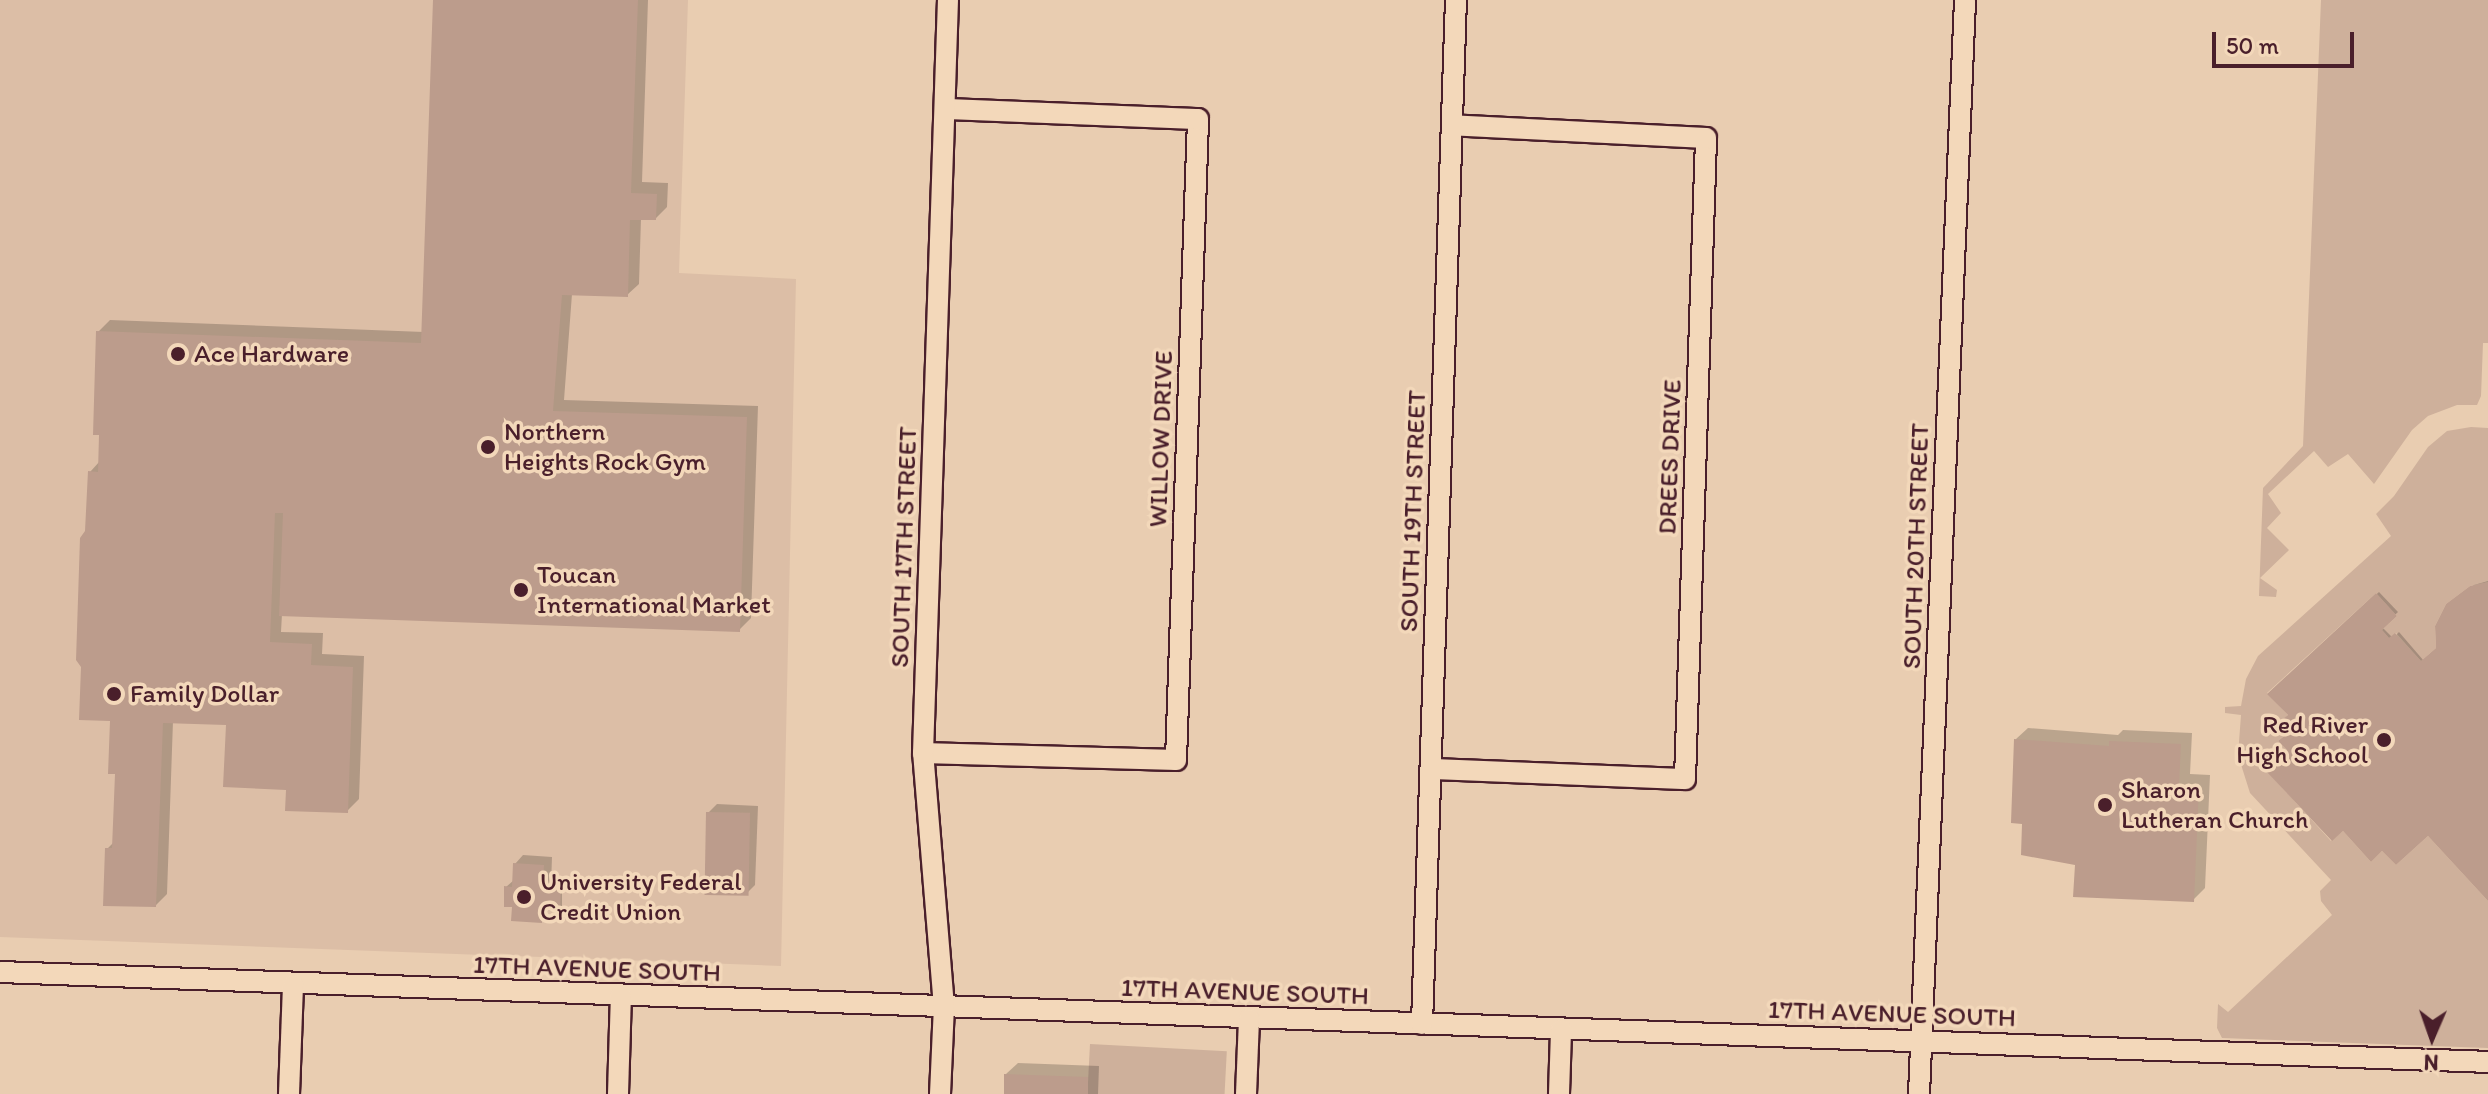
<!DOCTYPE html>
<style>
body{margin:0}
#map{position:relative;width:2488px;height:1094px;overflow:hidden;background:#e9cdb1;font-family:Itim,sans-serif}
div>[style]{position:absolute}
[style*='--x']{left:calc(var(--x)*1px);top:calc(var(--y)*1px);width:calc(var(--w)*1px);rotate:calc(var(--a)*1deg)}
.built>*{inset:0;background:#dcbea6}
.green>*{inset:0;background:#ceb09b;transform-origin:0 0}
.shadow>*{inset:0;background:#0003}
.building>*{inset:0;background:#bc9c8c;transform-origin:0 0}
.roads{filter:drop-shadow(2px 0 #4a1f2b) drop-shadow(-2px 0 #4a1f2b) drop-shadow(0 2px #4a1f2b) drop-shadow(0 -2px #4a1f2b)}
.minor>*{height:20px;margin:-10px;padding:0 10px;transform-origin:10px;border-radius:10px;background:#f3d8ba}
.dots>*{width:22px;height:22px;translate:-50% -50%;box-sizing:border-box;border:4px solid #f3d8ba;border-radius:50%}
span{translate:-50% -50%;white-space:nowrap;text-align:center;line-height:1.15;-webkit-text-stroke:7px #f3d8ba;paint-order:stroke}
.poi-label{font-size:26px;color:#4a1f2b}
.left{translate:0 -50%;text-align:left}
.right{translate:-100% -50%;text-align:right}
.street-label{font-size:26px;color:#4a1f2b}
.north{position:absolute;left:2392px;top:998px;width:80px;height:80px;-webkit-text-stroke:6px #f3d8ba;paint-order:stroke;rotate:182deg;font-size:22px;font-weight:700;line-height:32px;text-align:center;color:#4a1f2b}
.north::after{content:'';display:block;margin:auto;width:28px;height:36px;background:#4a1f2b;clip-path:polygon(50% 0,100% 100%,50% 72%,0 100%)}
.scale{position:absolute;left:2212px;top:32px;width:142px;height:36px;box-sizing:border-box;border:4px solid #4a1f2b;border-top:0;padding-left:10px;font-size:24px;line-height:28px;white-space:nowrap;color:#4a1f2b;-webkit-text-stroke:6px #f3d8ba;paint-order:stroke}
</style>
<div id="map">
<div class="built">
<i style="clip-path:polygon(0 0,688px 0,679px 273px,796px 279px,781px 966px,0 937px)"></i>
</div>
<div class="green">
<i style="clip-path:polygon(2321px 0,2488px 0,2488px 343px,2483px 343px,2481px 396px,2477px 405px,2457px 405px,2428px 416px,2412px 430px,2374px 484px,2348px 454px,2328px 467px,2314px 451px,2268px 494px,2281px 513px,2267px 528px,2289px 550px,2260px 578px,2277px 590px,2276px 597px,2259px 596px,2263px 488px,2303px 446px)"></i>
<i style="clip-path:polygon(2471px 427px,2488px 428px,2488px 582px,2470px 586px,2446px 604px,2435px 626px,2436px 648px,2421px 661px,2396px 633px,2389px 638px,2382px 630px,2397px 616px,2376px 593px,2267px 693px,2288px 715px,2279px 723px,2288px 733px,2278px 741px,2287px 750px,2266px 770px,2331px 841px,2343px 831px,2371px 862px,2382px 851px,2396px 865px,2428px 836px,2488px 901px,2488px 1048px,2222px 1038px,2217px 1028px,2218px 1004px,2228px 1012px,2332px 915px,2321px 901px,2320px 891px,2331px 880px,2250px 793px,2238px 755px,2241px 715px,2225px 713px,2225px 707px,2241px 706px,2246px 679px,2258px 656px,2391px 536px,2376px 514px,2394px 496px,2428px 447px,2447px 431px)"></i>
<i style="left:1090px;top:1044px;width:137px;height:50px;rotate:3deg"></i>
</div>
<div class="shadow">
<i style="clip-path:polygon(435px 0,648px 0,642px 182px,668px 183px,667px 207px,656px 218px,641px 218px,639px 284px,627px 295px,572px 294px,564px 400px,758px 406px,751px 618px,739px 630px,282px 614px,281px 632px,323px 633px,322px 654px,364px 656px,359px 799px,347px 811px,288px 788px,228px 723px,173px 721px,167px 894px,156px 905px,107px 849px,114px 842px,117px 772px,87px 532px,90px 472px,100px 461px,98px 332px,110px 320px,424px 332px)"></i>
<i style="clip-path:polygon(2488px 581px,2488px 898px,2428px 833px,2290px 750px,2290px 714px,2270px 694px,2379px 592px,2398px 612px,2382px 627px,2393px 638px,2399px 632px,2424px 661px,2438px 648px,2451px 602px,2474px 585px)"></i>
<i style="clip-path:polygon(2028px 728px,2118px 735px,2123px 730px,2192px 733px,2190px 774px,2210px 775px,2205px 888px,2193px 900px,2077px 863px,2024px 822px,2016px 739px)"></i>
<i style="clip-path:polygon(717px 804px,758px 806px,755px 885px,746px 894px,708px 813px)"></i>
<i style="clip-path:polygon(523px 855px,552px 857px,551px 886px,562px 887px,562px 906px,550px 908px,541px 921px,514px 905px,506px 887px,514px 880px,515px 864px)"></i>
<i style="clip-path:polygon(1018px 1063px,1099px 1066px,1098px 1094px,1006px 1094px,1006px 1074px)"></i>
</div>
<div class="building">
<i style="clip-path:polygon(433px 0,638px 0,631px 193px,657px 194px,656px 220px,630px 220px,628px 297px,562px 295px,553px 411px,747px 417px,740px 632px,279px 616px,283px 513px,275px 513px,270px 642px,312px 644px,311px 665px,353px 667px,348px 813px,285px 811px,286px 790px,223px 787px,226px 725px,163px 723px,156px 907px,103px 906px,105px 848px,112px 848px,115px 774px,108px 774px,110px 721px,79px 720px,81px 667px,76px 660px,80px 538px,85px 531px,88px 471px,98px 472px,99px 435px,93px 435px,96px 331px,421px 343px)"></i>
<i style="clip-path:polygon(2488px 582px,2488px 901px,2428px 836px,2396px 865px,2382px 851px,2371px 862px,2343px 831px,2332px 841px,2265px 770px,2287px 750px,2278px 741px,2288px 733px,2278px 723px,2288px 715px,2267px 694px,2376px 593px,2397px 616px,2382px 630px,2389px 638px,2395px 633px,2421px 661px,2436px 648px,2435px 626px,2446px 604px,2470px 586px)"></i>
<i style="clip-path:polygon(2014px 739px,2109px 746px,2109px 741px,2181px 744px,2179px 785px,2199px 786px,2194px 902px,2073px 897px,2075px 865px,2021px 855px,2022px 824px,2011px 823px)"></i>
<i style="left:706px;top:812px;width:44px;height:83px;rotate:1deg"></i>
<i style="clip-path:polygon(513px 863px,544px 865px,543px 887px,561px 888px,560px 910px,542px 910px,542px 923px,511px 921px,512px 907px,504px 907px,504px 886px,512px 887px)"></i>
<i style="clip-path:polygon(1004px 1074px,1088px 1077px,1088px 1094px,1004px 1094px)"></i>
</div>
<div class="roads">
<div class="minor">
<i style="--x:923;--y:753;--w:253;--a:1.6"></i>
<i style="--x:1176;--y:760;--w:641;--a:-88.03"></i>
<i style="--x:1198;--y:119;--w:253;--a:-177.7"></i>
<i style="--x:1431;--y:769;--w:254;--a:2.3"></i>
<i style="--x:1685;--y:779;--w:641;--a:-88.12"></i>
<i style="--x:1706;--y:138;--w:254;--a:-177.1"></i>
<i style="--x:0;--y:972;--w:2490;--a:2.07"></i>
<i style="--x:1422;--y:1024;--w:1025;--a:-88.1"></i>
<i style="--x:289;--y:1094;--w:109;--a:-87.9"></i>
<i style="--x:618;--y:1094;--w:99;--a:-88.3"></i>
<i style="--x:940;--y:1094;--w:87;--a:-87.4"></i>
<i style="--x:944;--y:1007;--w:255;--a:-94.7"></i>
<i style="--x:923;--y:753;--w:753;--a:-88.1"></i>
<i style="--x:1246;--y:1094;--w:75;--a:-87.7"></i>
<i style="--x:1559;--y:1094;--w:64;--a:-88.2"></i>
<i style="--x:1919;--y:1094;--w:1095;--a:-87.59"></i>
</div>
</div>
<div class="dots">
<i style="left:178px;top:354px;background:#4a1f2b"></i>
<i style="left:488px;top:447px;background:#4a1f2b"></i>
<i style="left:521px;top:590px;background:#4a1f2b"></i>
<i style="left:114px;top:694px;background:#4a1f2b"></i>
<i style="left:2384px;top:740px;background:#4a1f2b"></i>
<i style="left:2105px;top:805px;background:#4a1f2b"></i>
<i style="left:524px;top:897px;background:#4a1f2b"></i>
</div>
<div class="poi-label">
<span class="left" style="left:194px;top:354px">Ace Hardware</span>
<span class="left" style="left:504px;top:447px">Northern<br>Heights Rock Gym</span>
<span class="left" style="left:537px;top:590px">Toucan<br>International Market</span>
<span class="left" style="left:130px;top:694px">Family Dollar</span>
<span class="right" style="left:2368px;top:740px">Red River<br>High School</span>
<span class="left" style="left:2121px;top:805px">Sharon<br>Lutheran Church</span>
<span class="left" style="left:540px;top:897px">University Federal<br>Credit Union</span>
</div>
<div class="street-label">
<span style="left:1161px;top:439px;rotate:-88deg">WILLOW DRIVE</span>
<span style="left:1670px;top:457px;rotate:-88deg">DREES DRIVE</span>
<span style="left:1413px;top:511px;rotate:-88deg">SOUTH 19TH STREET</span>
<span style="left:1916px;top:546px;rotate:-88deg">SOUTH 20TH STREET</span>
<span style="left:904px;top:547px;rotate:-88deg">SOUTH 17TH STREET</span>
<span style="left:597px;top:969px;rotate:2deg">17TH AVENUE SOUTH</span>
<span style="left:1245px;top:992px;rotate:2deg">17TH AVENUE SOUTH</span>
<span style="left:1892px;top:1014px;rotate:2deg">17TH AVENUE SOUTH</span>
</div>
<div class="north">N</div>
<div class="scale">50 m</div>
</div>
